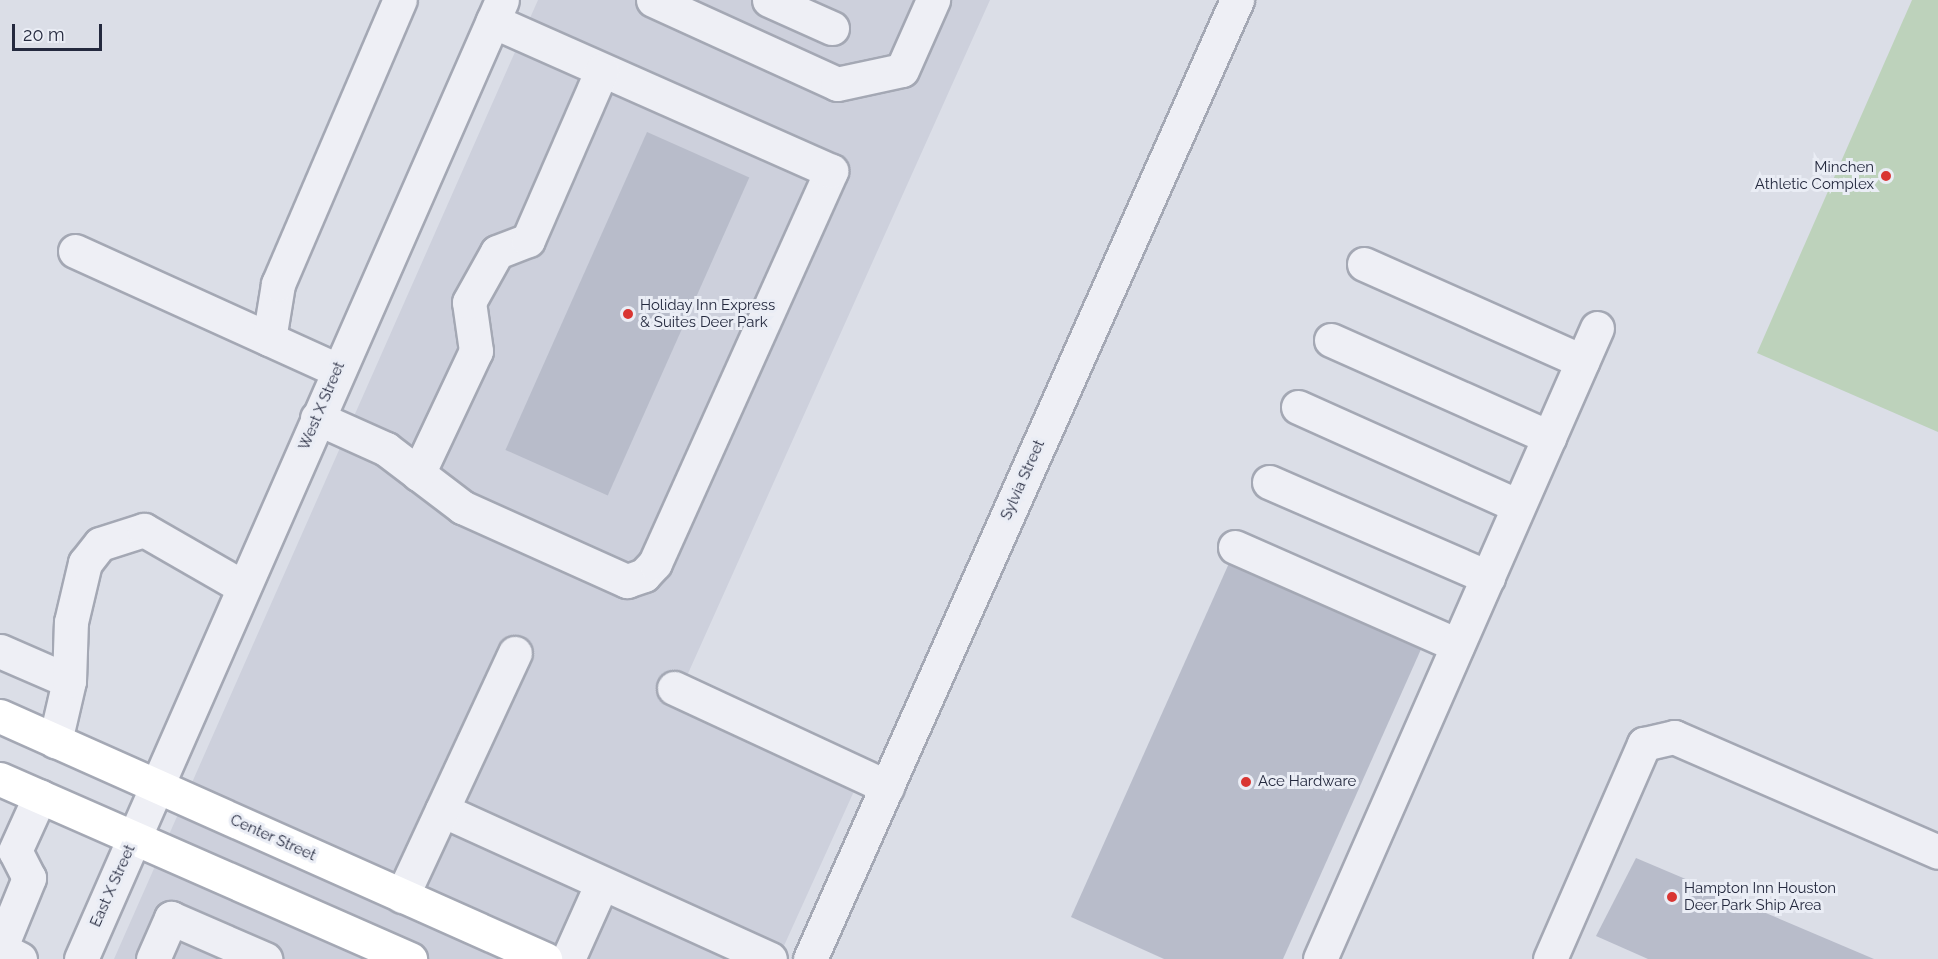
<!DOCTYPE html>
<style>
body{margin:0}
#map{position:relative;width:1938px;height:959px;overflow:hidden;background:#dbdee7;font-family:Raleway,sans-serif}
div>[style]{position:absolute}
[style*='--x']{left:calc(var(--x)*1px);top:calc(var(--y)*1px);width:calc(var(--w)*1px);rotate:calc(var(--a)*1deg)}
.built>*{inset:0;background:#cdd0dc}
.green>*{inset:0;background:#bdd2bb}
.building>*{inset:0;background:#b8bcca;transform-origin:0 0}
.roads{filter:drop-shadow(2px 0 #a4a8b4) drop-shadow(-2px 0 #a4a8b4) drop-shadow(0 2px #a4a8b4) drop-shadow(0 -2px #a4a8b4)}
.minor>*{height:33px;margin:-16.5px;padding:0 16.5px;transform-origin:16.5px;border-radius:16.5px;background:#eeeff5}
.major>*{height:33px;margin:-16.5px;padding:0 16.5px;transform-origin:16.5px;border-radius:16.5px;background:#fff}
.dots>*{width:16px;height:16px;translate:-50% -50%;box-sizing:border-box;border:3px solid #eaedf5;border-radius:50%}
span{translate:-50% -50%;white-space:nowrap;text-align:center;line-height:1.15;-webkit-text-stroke:6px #eaedf5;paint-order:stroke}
.poi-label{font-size:15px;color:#24293e}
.right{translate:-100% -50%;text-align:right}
.left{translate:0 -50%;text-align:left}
.street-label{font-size:15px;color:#24293e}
.scale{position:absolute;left:12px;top:24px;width:90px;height:27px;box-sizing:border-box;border:3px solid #24293e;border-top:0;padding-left:8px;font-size:18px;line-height:21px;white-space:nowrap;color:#24293e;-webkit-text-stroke:4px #eaedf5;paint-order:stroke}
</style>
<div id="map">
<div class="built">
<i style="clip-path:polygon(538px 0,990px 0,673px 707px,855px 789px,778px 959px,114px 959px)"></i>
</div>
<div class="green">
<i style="clip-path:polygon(1912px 0,1938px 0,1938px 432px,1757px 353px)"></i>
</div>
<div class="building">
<i style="left:647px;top:132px;width:112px;height:348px;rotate:24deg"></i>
<i style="clip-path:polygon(1230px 561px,1422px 647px,1283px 959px,1164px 959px,1071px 917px)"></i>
<i style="clip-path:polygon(1636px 858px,1874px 959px,1648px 959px,1596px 936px)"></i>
</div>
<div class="roads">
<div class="minor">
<i style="--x:653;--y:0;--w:202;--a:24.5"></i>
<i style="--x:837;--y:84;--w:66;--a:-12.2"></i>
<i style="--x:902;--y:70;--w:77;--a:-66.1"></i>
<i style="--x:769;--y:0;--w:69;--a:24"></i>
<i style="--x:75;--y:251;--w:288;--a:24.4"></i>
<i style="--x:1364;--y:264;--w:239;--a:24"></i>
<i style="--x:269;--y:339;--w:56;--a:-80.7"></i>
<i style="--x:278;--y:284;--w:309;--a:-66.8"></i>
<i style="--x:1331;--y:340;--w:239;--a:24"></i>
<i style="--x:1298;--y:407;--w:241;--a:24.2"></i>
<i style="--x:317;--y:418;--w:76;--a:24.2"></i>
<i style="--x:386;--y:449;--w:96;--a:37.3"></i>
<i style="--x:462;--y:507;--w:181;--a:24.2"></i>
<i style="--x:627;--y:581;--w:18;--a:-19"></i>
<i style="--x:644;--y:575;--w:16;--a:-47"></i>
<i style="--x:655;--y:563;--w:430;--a:-65.8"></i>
<i style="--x:831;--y:171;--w:370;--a:-156.1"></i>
<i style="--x:418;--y:474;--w:136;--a:-64.8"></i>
<i style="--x:476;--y:351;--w:49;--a:-98.1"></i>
<i style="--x:469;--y:302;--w:57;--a:-60.8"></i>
<i style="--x:497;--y:252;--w:33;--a:-21"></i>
<i style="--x:528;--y:240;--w:185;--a:-66.5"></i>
<i style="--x:1269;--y:482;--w:239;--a:23.5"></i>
<i style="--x:1235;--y:547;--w:243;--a:23.8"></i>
<i style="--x:0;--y:651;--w:75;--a:23.5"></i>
<i style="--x:69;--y:681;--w:62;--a:103.1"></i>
<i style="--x:69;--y:681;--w:59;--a:-88.1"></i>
<i style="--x:71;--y:622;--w:61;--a:-76.7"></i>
<i style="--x:85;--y:563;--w:24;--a:-52"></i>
<i style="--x:100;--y:544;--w:46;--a:-17.7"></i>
<i style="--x:144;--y:530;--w:114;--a:29.9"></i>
<i style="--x:674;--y:688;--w:235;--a:24.9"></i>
<i style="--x:442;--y:810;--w:360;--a:24.4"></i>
<i style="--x:402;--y:896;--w:268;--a:-65.1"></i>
<i style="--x:20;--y:959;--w:22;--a:-153"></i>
<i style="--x:0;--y:949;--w:77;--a:-67.8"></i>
<i style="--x:29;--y:878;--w:30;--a:-117"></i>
<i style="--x:15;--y:851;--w:60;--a:-65.6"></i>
<i style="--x:81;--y:959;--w:1047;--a:-66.3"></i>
<i style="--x:153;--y:959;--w:45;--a:-66.3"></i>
<i style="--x:171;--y:918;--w:103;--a:23.6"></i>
<i style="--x:568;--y:959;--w:83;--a:-65.9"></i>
<i style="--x:810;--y:959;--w:1050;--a:-66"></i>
<i style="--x:1320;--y:959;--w:689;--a:-66.3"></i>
<i style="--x:1550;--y:959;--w:235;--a:-66.4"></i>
<i style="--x:1644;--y:744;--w:31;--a:-13"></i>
<i style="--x:1674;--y:737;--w:288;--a:23.5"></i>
</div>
<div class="major">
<i style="--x:0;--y:716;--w:597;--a:24.03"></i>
<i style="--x:0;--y:779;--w:448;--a:23.7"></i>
</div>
</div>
<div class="dots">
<i style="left:1886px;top:176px;background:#d93532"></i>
<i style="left:628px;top:314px;background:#d93532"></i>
<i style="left:1246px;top:782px;background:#d93532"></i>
<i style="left:1672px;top:897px;background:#d93532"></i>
</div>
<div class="poi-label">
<span class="right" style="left:1874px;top:176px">Minchen<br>Athletic Complex</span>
<span class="left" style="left:640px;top:314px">Holiday Inn Express<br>&amp; Suites Deer Park</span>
<span class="left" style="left:1258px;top:782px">Ace Hardware</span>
<span class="left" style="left:1684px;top:897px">Hampton Inn Houston<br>Deer Park Ship Area</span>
</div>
<div class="street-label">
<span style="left:322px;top:406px;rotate:-67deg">West X Street</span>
<span style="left:1023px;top:480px;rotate:-66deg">Sylvia Street</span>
<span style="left:273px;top:838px;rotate:24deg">Center Street</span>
<span style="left:113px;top:886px;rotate:-66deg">East X Street</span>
</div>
<div class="scale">20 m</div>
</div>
